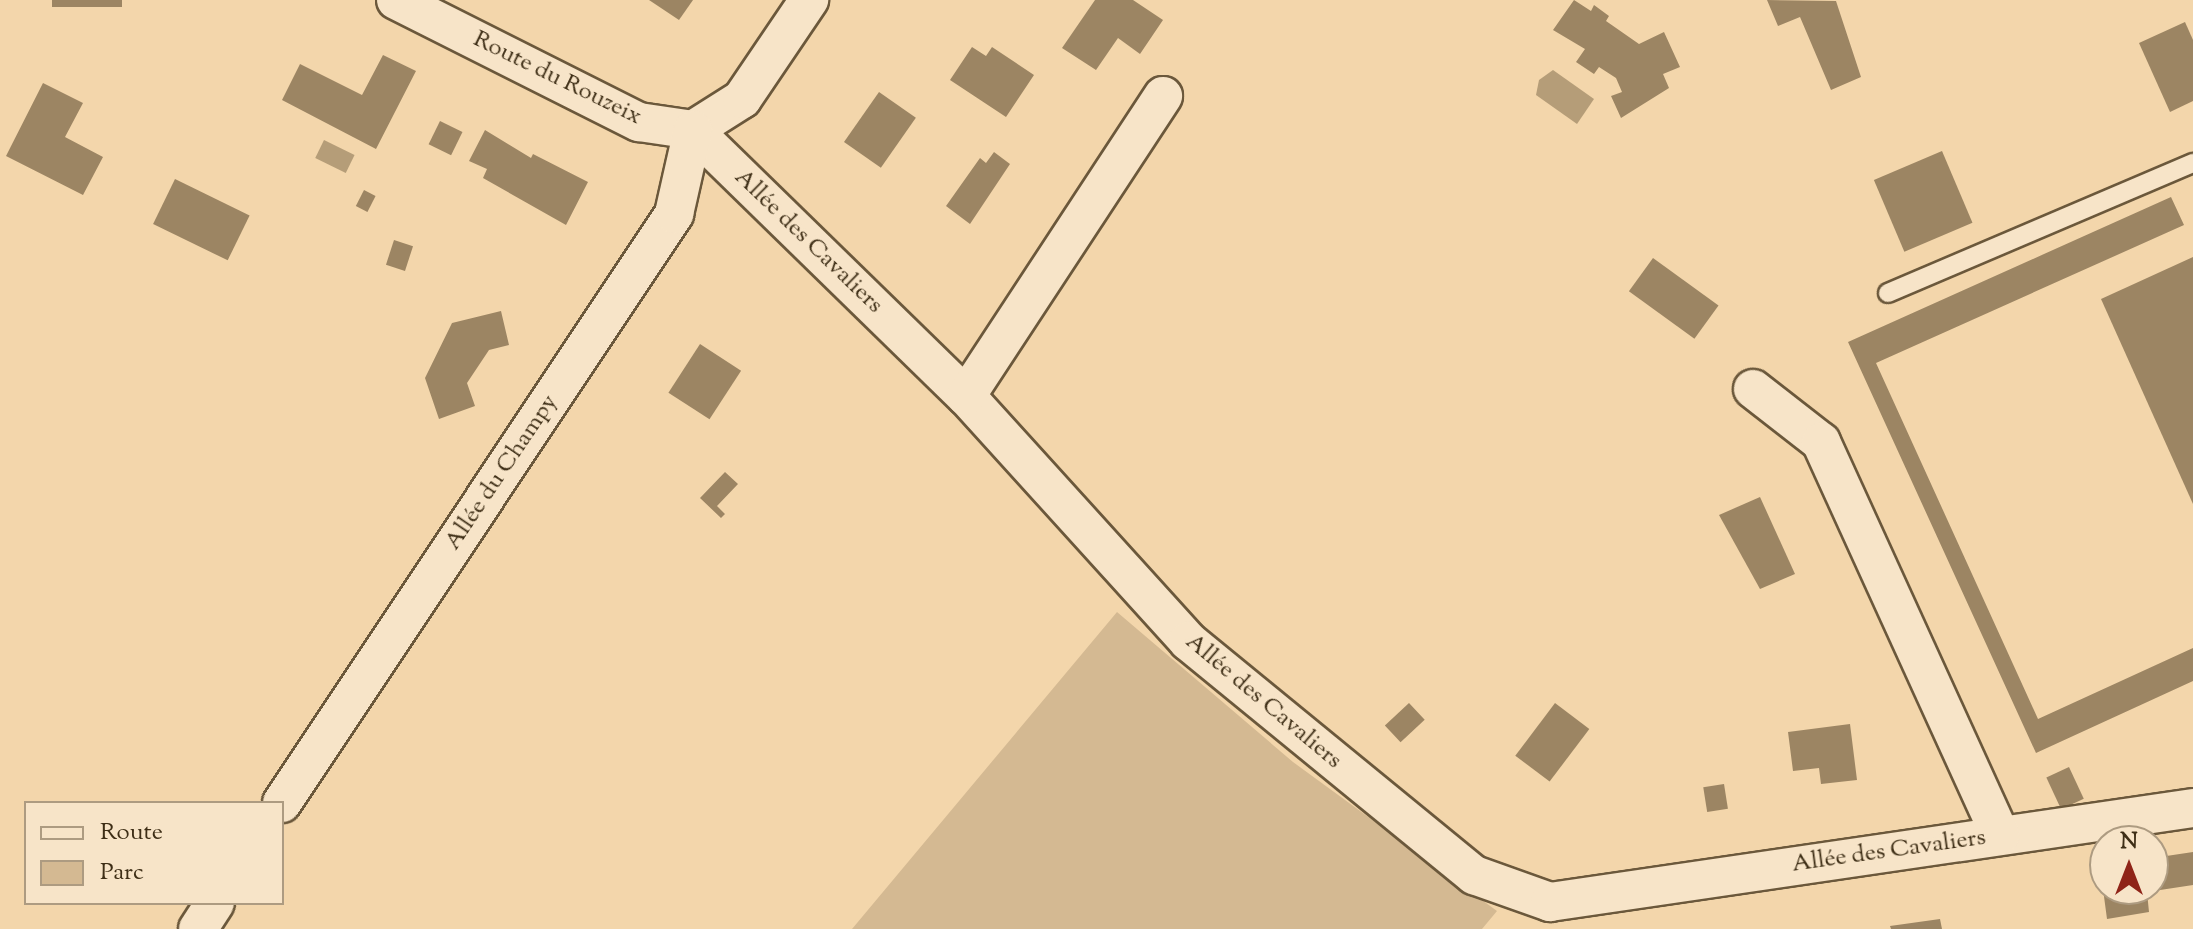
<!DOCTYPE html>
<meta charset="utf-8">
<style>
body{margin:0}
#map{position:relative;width:2193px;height:929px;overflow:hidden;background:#f3d6ab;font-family:"Sorts Mill Goudy",serif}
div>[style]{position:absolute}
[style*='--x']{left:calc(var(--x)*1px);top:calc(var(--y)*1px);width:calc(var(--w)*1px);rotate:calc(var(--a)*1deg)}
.green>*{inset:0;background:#d4b992}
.water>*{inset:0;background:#b59d78;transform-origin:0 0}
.building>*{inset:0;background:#9c8563;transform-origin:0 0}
.roads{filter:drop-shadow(2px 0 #6b583b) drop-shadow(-2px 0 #6b583b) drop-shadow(0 2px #6b583b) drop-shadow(0 -2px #6b583b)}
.service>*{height:18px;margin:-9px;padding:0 9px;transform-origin:9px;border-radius:9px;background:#f7e4c8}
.minor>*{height:38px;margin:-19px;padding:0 19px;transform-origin:19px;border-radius:19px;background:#f7e4c8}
span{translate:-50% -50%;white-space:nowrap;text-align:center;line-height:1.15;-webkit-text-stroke:6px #f7e4c8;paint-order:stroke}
.street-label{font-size:24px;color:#3e2e16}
.legend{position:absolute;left:24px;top:801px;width:260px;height:104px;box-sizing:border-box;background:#f7e4c8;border:2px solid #ad9b81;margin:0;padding:10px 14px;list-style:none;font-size:24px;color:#3e2e16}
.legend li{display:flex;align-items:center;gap:16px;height:40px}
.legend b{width:40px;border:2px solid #ad9b81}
.north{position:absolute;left:2089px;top:825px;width:80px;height:80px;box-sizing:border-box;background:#f7e4c8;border:2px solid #ad9b81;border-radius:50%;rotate:0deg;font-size:22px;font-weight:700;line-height:32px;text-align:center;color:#3e2e16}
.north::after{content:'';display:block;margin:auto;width:28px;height:36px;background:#8f2418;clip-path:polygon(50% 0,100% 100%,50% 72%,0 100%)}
</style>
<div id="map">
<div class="green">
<i style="clip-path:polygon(1117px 612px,1293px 762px,1497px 911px,1482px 929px,852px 929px)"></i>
</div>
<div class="water">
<i style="clip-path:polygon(1553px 70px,1594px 99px,1577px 124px,1536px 95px,1539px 80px)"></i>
<i style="left:324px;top:140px;width:34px;height:20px;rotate:26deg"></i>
</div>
<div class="building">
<i style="left:52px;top:0;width:70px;height:7px"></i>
<i style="clip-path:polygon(649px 0,693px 0,679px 20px)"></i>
<i style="clip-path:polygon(1095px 0,1133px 0,1163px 20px,1140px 54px,1118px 38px,1096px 70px,1062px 48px)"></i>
<i style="clip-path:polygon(1574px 0,1591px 11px,1594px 5px,1609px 16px,1606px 21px,1639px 44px,1664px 32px,1680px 67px,1663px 74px,1669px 88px,1621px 118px,1611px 96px,1622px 92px,1616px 78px,1599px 67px,1594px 74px,1576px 62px,1585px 49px,1553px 30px)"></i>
<i style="clip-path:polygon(1767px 0,1836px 1px,1861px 77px,1831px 90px,1800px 17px,1778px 26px)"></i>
<i style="clip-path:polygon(2185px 22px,2193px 40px,2193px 101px,2170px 112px,2139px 43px)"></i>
<i style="clip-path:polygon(972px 47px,986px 56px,992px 47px,1034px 75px,1006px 117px,950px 80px)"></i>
<i style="clip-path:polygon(383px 55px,416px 71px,376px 149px,282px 100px,300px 64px,362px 95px)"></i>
<i style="clip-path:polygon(43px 83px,83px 103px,65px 137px,103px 157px,83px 195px,6px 156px)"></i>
<i style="left:879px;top:92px;width:45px;height:61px;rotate:35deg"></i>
<i style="left:440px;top:121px;width:25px;height:26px;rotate:26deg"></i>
<i style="clip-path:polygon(485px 130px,531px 158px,533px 154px,588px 182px,566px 225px,483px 178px,487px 169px,469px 161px)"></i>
<i style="left:1942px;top:151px;width:78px;height:74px;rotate:67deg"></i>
<i style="clip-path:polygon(994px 152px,1010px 164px,970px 224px,946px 206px,980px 158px,986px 163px)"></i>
<i style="left:175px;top:179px;width:83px;height:50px;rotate:26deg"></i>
<i style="left:364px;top:190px;width:13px;height:18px;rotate:27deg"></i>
<i style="clip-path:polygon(2171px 197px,2184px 225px,1876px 363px,2038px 719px,2193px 648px,2193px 681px,2036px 753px,1848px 342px)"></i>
<i style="left:394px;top:240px;width:20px;height:26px;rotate:18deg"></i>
<i style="clip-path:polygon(2193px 257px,2193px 504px,2101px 299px)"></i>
<i style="left:1653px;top:258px;width:81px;height:41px;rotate:36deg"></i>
<i style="clip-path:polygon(501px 311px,509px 345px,489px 350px,467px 383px,475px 406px,439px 419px,425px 378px,452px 323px)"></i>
<i style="left:700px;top:344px;width:49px;height:58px;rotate:33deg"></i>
<i style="clip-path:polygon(725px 472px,738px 484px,717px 506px,725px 514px,721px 518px,700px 498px)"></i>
<i style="clip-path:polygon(1760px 497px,1795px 574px,1760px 589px,1719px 515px)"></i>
<i style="left:1409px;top:703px;width:23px;height:33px;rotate:47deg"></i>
<i style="left:1555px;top:703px;width:43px;height:66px;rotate:37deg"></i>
<i style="clip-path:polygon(1850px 724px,1857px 780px,1821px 784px,1819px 768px,1793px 771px,1788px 732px)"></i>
<i style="left:2069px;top:767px;width:35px;height:25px;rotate:65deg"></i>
<i style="left:1724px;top:784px;width:25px;height:21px;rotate:81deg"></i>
<i style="clip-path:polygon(2193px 852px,2193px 885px,2147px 892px,2149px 912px,2107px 919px,2103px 889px,2153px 889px,2153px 858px)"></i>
<i style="clip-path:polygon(2105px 865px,2105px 888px,2103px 888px,2100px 866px)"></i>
<i style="clip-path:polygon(1940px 919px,1942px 929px,1891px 929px,1890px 926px)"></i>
</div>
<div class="roads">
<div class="service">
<i style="--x:1888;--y:293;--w:332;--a:-23.1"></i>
</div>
<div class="minor">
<i style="--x:396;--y:0;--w:272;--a:26.7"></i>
<i style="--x:639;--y:122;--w:55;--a:8.4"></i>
<i style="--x:693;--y:130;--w:58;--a:-32.3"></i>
<i style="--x:742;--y:99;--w:120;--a:-55.9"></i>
<i style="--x:693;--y:130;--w:381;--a:44.3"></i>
<i style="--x:966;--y:396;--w:331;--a:47.8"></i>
<i style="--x:1188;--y:641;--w:370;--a:39.3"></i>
<i style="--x:1474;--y:875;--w:81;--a:19.6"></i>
<i style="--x:1550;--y:902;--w:650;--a:-8.32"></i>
<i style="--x:1753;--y:389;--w:86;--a:37.9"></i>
<i style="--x:1821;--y:442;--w:432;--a:65.5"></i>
<i style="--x:966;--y:396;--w:359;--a:-56.7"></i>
<i style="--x:282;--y:803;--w:708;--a:-56.35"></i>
<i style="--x:674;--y:214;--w:86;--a:-77.3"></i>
<i style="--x:198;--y:929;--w:31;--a:-57"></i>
</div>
</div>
<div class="street-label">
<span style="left:557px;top:79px;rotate:26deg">Route du Rouzeix</span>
<span style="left:808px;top:242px;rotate:44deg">Allée des Cavaliers</span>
<span style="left:502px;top:473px;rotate:-56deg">Allée du Champy</span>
<span style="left:1263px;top:702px;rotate:40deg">Allée des Cavaliers</span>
<span style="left:1889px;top:852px;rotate:-8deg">Allée des Cavaliers</span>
</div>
<ul class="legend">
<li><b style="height:10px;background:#f7e4c8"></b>Route</li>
<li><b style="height:22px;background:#d4b992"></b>Parc</li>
</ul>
<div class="north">N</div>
</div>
